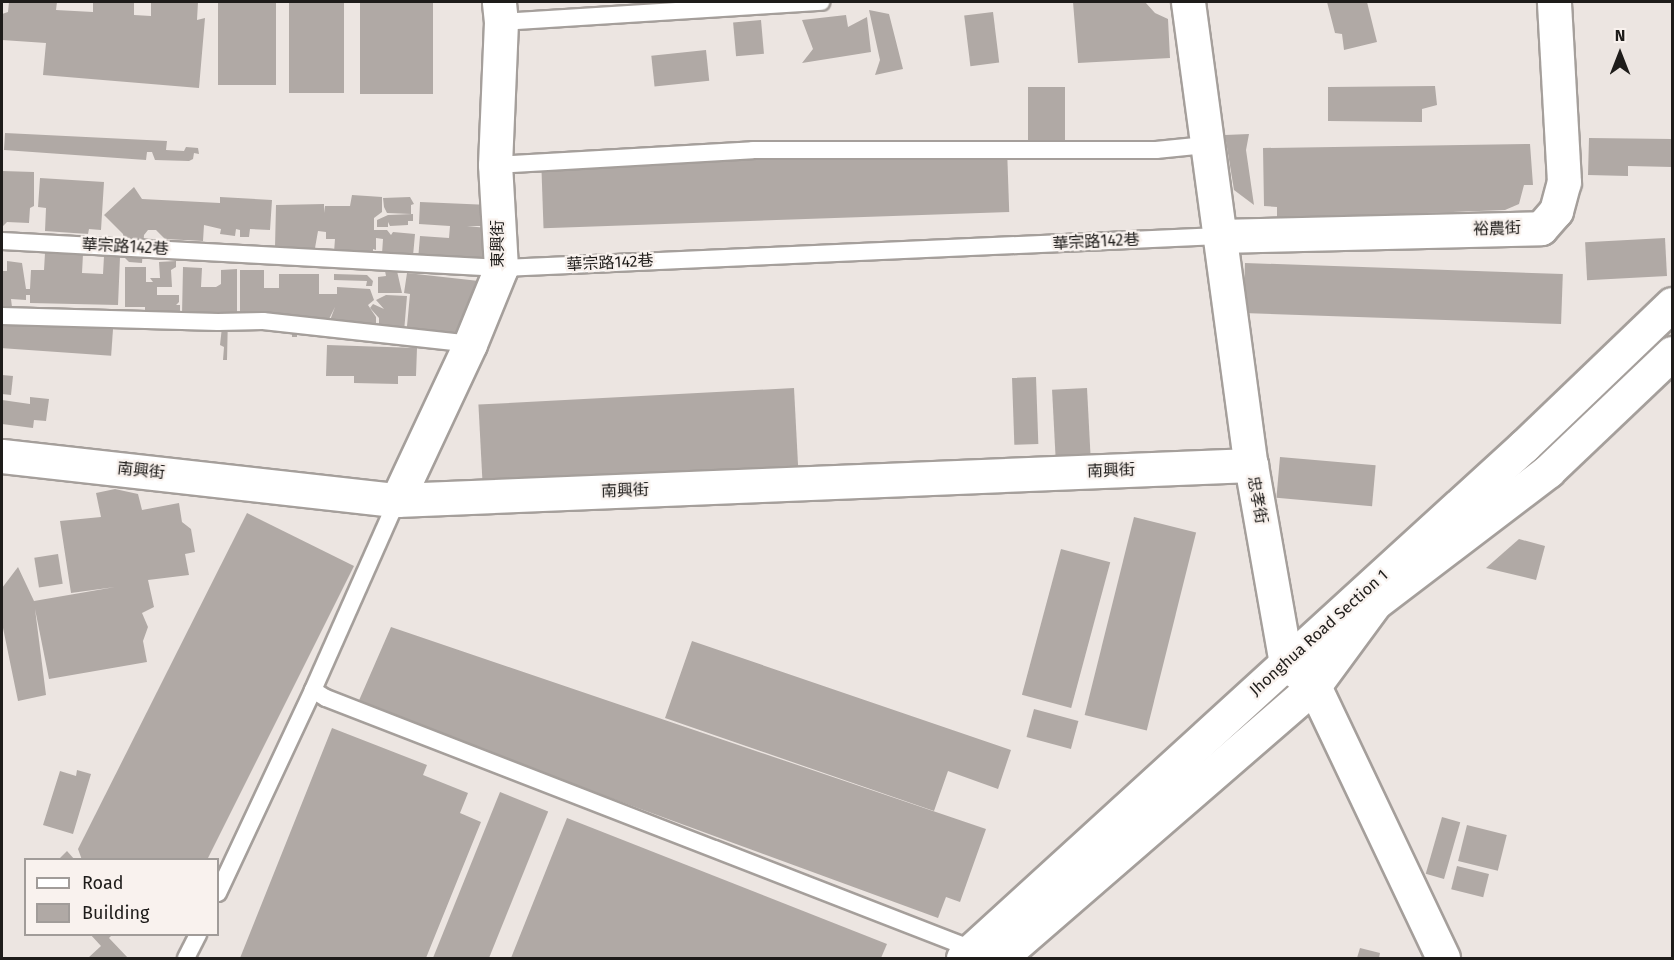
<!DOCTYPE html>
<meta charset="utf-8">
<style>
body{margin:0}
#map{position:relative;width:1674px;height:960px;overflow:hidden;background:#ece5e1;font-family:"Fira Sans","Noto Sans TC",sans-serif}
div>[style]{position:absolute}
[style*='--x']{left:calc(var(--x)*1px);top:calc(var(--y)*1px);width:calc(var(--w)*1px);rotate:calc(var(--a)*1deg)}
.building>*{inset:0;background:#b0a9a5;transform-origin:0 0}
.roads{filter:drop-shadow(2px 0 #a59f9b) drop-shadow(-2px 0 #a59f9b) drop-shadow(0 2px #a59f9b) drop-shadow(0 -2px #a59f9b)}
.lane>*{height:16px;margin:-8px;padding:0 8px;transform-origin:8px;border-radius:8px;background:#fff}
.street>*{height:33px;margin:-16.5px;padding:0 16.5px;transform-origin:16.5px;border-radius:16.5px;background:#fff}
.secondary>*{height:33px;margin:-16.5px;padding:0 16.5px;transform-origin:16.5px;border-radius:16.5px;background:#fff}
span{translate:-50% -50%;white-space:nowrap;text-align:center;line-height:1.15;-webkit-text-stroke:4.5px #f9f2ee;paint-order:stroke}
.street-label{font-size:16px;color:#1e1c1a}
.frame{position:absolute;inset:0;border:3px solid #1e1c1a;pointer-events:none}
.legend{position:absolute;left:24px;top:858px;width:195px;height:78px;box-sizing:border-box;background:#f9f2ee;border:2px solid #a19c99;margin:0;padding:8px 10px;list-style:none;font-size:18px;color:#1e1c1a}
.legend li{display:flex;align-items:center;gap:12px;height:30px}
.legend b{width:30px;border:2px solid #a19c99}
.north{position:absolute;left:1590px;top:24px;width:60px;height:60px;-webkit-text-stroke:4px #f9f2ee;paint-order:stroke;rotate:0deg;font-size:16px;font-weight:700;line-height:24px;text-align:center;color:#1e1c1a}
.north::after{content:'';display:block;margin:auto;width:21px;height:27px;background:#1e1c1a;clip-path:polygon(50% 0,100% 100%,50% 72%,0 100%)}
</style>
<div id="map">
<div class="building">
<i style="clip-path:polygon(9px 2px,57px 2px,56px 10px,93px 12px,93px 2px,134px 2px,134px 15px,151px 16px,151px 2px,198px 2px,197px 20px,205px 18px,199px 88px,43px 75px,46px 43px,2px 40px,2px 14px,8px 12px)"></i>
<i style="left:218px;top:2px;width:58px;height:83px"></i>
<i style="left:289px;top:2px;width:55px;height:91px"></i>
<i style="left:360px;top:2px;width:73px;height:92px"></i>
<i style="clip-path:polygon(1073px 2px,1145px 2px,1155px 13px,1168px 19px,1170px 58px,1078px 63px)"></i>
<i style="clip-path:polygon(1327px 2px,1367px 2px,1377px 42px,1344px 50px,1342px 34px,1335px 33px)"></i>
<i style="clip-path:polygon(869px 10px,889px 14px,903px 69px,875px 75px,880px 60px)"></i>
<i style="left:993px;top:12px;width:51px;height:29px;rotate:83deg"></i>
<i style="clip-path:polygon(846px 15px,848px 27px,867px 17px,871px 52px,802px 63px,813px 49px,802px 20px)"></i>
<i style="left:761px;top:20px;width:34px;height:28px;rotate:85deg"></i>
<i style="left:706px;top:50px;width:31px;height:55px;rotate:84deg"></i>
<i style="clip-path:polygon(1435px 86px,1437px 105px,1422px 109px,1422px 122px,1328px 121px,1328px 87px)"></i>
<i style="left:1028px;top:87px;width:37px;height:56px"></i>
<i style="clip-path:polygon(5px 133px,167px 141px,166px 150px,184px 151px,186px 147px,198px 148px,199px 154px,194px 153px,193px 159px,189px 161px,155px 160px,152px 152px,147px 152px,146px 160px,4px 150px)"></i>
<i style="clip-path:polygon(1249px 134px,1246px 150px,1254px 205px,1234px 190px,1225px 135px)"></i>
<i style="clip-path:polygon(1589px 138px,1672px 139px,1672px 167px,1628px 166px,1628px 176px,1588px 175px)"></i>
<i style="clip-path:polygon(1530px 144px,1533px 185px,1524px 185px,1519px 204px,1505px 210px,1322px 217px,1321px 227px,1277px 227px,1277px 207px,1264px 206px,1263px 148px)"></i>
<i style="left:1007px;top:148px;width:64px;height:466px;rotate:88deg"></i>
<i style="clip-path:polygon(2px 171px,34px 172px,34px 206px,30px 208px,29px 223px,7px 222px,2px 227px)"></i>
<i style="clip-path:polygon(40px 178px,104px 182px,101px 230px,89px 229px,88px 234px,45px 231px,46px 208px,38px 207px)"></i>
<i style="clip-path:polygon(134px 187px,142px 199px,220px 203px,220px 197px,272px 200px,270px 230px,250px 229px,249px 237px,240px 237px,240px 230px,236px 229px,235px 236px,220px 234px,221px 229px,204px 225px,203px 241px,165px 239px,156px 230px,148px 230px,144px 235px,142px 263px,129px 262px,125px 258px,123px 234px,104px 215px)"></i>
<i style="clip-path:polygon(352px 195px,382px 197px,382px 212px,374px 218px,374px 230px,387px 230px,391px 235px,393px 232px,415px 234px,413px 256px,382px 254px,383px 239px,376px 238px,376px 250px,373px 249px,373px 253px,334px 252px,335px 239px,326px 239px,326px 232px,318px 231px,315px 248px,275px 247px,276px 205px,324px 204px,324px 213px,325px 206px,350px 206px)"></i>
<i style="clip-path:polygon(410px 197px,414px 204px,411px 205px,411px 214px,387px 213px,384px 207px,383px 198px)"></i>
<i style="clip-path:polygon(420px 202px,490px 205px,489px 226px,467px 226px,487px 228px,485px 264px,418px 260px,420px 236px,449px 238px,450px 226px,419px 224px)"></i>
<i style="clip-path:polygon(413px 214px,413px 221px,408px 221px,408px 225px,390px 226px,388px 222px,388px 227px,377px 227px,377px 220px,388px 215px)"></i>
<i style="left:1665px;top:238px;width:38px;height:80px;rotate:87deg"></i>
<i style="clip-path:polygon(45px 253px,83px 254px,82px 273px,103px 274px,104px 256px,120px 257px,118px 305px,30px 303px,30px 295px,26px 295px,26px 300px,11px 299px,12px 307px,2px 306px,2px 271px,7px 271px,7px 261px,22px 263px,26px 289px,30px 289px,31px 270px,44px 270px)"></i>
<i style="clip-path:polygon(176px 261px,176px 267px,171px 270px,172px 287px,157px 287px,157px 295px,179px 295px,179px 302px,176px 305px,180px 305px,180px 314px,145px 320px,145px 307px,125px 307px,125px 267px,146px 267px,146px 282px,153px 282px,150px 278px,160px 278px,159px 262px)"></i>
<i style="left:1245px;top:263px;width:318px;height:50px;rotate:2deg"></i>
<i style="clip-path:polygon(183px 267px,202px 268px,201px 287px,216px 287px,221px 284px,221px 270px,237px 269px,237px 322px,228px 316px,227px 360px,223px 360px,224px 347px,220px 345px,222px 327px,182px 315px)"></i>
<i style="clip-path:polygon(240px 270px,264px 270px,264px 288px,279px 288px,279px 274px,319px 274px,319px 294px,337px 294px,337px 287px,370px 289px,374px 300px,368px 305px,376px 317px,376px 327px,370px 328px,367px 323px,329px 323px,335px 307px,328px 321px,297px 330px,297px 337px,292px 337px,292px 320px,240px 321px)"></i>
<i style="clip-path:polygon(385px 271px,397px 271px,402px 293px,378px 293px,378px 277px,386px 276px)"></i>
<i style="clip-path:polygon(407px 273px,479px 281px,471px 344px,406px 337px,410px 294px,404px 293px)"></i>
<i style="clip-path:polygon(334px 274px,367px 275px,373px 281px,372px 286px,366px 286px,367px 281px,334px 280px)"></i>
<i style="clip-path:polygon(386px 295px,407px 296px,404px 332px,379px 331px,379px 318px,370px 308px,373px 304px,384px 309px,376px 300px)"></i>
<i style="left:2px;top:311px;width:112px;height:37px;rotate:4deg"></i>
<i style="clip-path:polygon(327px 345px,417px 348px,416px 376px,398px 376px,398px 384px,354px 383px,354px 376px,326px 376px)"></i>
<i style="clip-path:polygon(2px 375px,13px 376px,11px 395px,2px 394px)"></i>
<i style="left:1036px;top:377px;width:67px;height:24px;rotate:88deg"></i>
<i style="left:794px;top:388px;width:86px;height:316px;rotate:87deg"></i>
<i style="left:1087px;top:388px;width:66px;height:35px;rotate:87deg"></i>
<i style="clip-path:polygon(30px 397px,49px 399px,46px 421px,34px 420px,33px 428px,2px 424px,2px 400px,30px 404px)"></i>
<i style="left:1280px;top:457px;width:96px;height:41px;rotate:5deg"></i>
<i style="clip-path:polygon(115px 489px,138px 494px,142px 510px,179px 503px,182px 522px,191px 529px,195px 552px,185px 554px,189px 575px,148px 580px,154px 607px,142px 613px,148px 627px,143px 641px,147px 662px,49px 679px,35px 609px,46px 695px,18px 701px,2px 623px,2px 588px,18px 567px,34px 601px,115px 587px,71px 593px,60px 521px,101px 517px,96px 493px)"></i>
<i style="clip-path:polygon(247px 513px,354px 566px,207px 860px,82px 860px,78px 849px)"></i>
<i style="left:1134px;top:517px;width:64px;height:204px;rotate:14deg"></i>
<i style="clip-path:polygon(1519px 539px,1545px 546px,1536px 580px,1486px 568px)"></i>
<i style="left:1061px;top:549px;width:51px;height:151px;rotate:15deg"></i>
<i style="left:58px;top:554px;width:30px;height:24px;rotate:81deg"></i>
<i style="clip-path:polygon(391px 627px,986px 829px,960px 902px,946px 897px,938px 918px,357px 705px)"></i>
<i style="clip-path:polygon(692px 641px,1011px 750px,998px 789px,948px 771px,934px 811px,665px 718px)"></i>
<i style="left:1034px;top:709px;width:46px;height:29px;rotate:15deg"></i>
<i style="clip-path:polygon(332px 728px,427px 765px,423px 775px,468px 793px,460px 813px,481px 822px,426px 958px,240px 958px)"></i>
<i style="clip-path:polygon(77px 770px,91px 774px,73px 834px,43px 825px,60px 771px,76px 776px)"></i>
<i style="left:500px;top:792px;width:52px;height:180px;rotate:22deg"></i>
<i style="left:1442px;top:817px;width:19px;height:59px;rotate:16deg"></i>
<i style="clip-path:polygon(567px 818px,887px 944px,881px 958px,511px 958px)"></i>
<i style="left:1467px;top:825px;width:41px;height:37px;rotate:14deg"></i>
<i style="clip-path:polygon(67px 851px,75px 860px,58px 860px)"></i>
<i style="left:1457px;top:866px;width:33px;height:24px;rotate:14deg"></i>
<i style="clip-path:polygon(90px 934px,113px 934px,109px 938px,128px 958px,88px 958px,101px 946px)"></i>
<i style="clip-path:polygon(1360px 948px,1380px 953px,1379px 958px,1357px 958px)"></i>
</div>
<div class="roads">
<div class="lane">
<i style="--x:501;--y:22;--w:321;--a:-3.6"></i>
<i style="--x:495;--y:165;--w:258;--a:-3.3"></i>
<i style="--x:753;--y:150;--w:403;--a:0"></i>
<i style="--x:1156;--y:150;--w:50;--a:-5.7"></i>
<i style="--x:2;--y:241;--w:500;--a:3.1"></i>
<i style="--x:501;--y:268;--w:719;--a:-2.55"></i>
<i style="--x:2;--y:316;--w:216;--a:1.6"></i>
<i style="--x:218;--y:322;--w:45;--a:-1.3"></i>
<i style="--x:263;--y:321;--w:208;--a:6.3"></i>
<i style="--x:313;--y:690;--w:15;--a:32"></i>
<i style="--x:326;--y:698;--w:698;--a:21.24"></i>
<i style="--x:218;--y:893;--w:224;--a:-64.9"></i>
<i style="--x:313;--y:690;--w:208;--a:-66.1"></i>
<i style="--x:186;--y:958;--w:27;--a:-63"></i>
</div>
<div class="street">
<i style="--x:1188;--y:2;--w:467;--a:82.3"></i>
<i style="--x:1251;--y:465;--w:202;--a:80"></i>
<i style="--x:1286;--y:664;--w:19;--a:36"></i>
<i style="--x:1219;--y:236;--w:322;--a:-1.4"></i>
<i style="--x:1541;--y:228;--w:23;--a:-49"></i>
<i style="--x:1556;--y:211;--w:30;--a:-75"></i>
<i style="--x:1564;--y:182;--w:180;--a:-93.2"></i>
<i style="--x:2;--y:456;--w:397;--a:6.4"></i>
<i style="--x:397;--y:500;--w:855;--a:-2.35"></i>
<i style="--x:397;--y:500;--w:172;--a:-64.9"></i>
<i style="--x:470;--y:344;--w:82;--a:-67.8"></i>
<i style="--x:501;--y:268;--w:103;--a:-93.3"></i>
<i style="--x:495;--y:165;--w:143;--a:-87.6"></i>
<i style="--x:501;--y:22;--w:20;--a:-96"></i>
<i style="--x:963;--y:958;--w:760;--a:-42.39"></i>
<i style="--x:1524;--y:446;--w:205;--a:-43.8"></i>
<i style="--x:1000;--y:958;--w:415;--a:-40.9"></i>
<i style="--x:1314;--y:686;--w:103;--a:-53.7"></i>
<i style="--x:1375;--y:603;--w:218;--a:-37.3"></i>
<i style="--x:1548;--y:471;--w:171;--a:-43.6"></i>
</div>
<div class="secondary">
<i style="--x:1314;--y:686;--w:301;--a:64.6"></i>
</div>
</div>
<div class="street-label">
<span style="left:1497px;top:229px;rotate:-2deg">裕農街</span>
<span style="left:1096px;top:242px;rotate:-3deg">華宗路142巷</span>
<span style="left:498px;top:244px;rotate:-90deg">東興街</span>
<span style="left:125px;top:247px;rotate:3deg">華宗路142巷</span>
<span style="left:610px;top:263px;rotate:-3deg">華宗路142巷</span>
<span style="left:141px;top:471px;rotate:6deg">南興街</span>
<span style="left:1111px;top:471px;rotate:-2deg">南興街</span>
<span style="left:625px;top:491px;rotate:-2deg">南興街</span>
<span style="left:1257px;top:500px;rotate:80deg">忠孝街</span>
<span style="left:1319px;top:633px;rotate:-42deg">Jhonghua Road Section 1</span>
</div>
<div class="frame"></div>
<ul class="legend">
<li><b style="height:8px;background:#fff"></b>Road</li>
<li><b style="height:16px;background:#b0a9a5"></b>Building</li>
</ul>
<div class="north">N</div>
</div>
